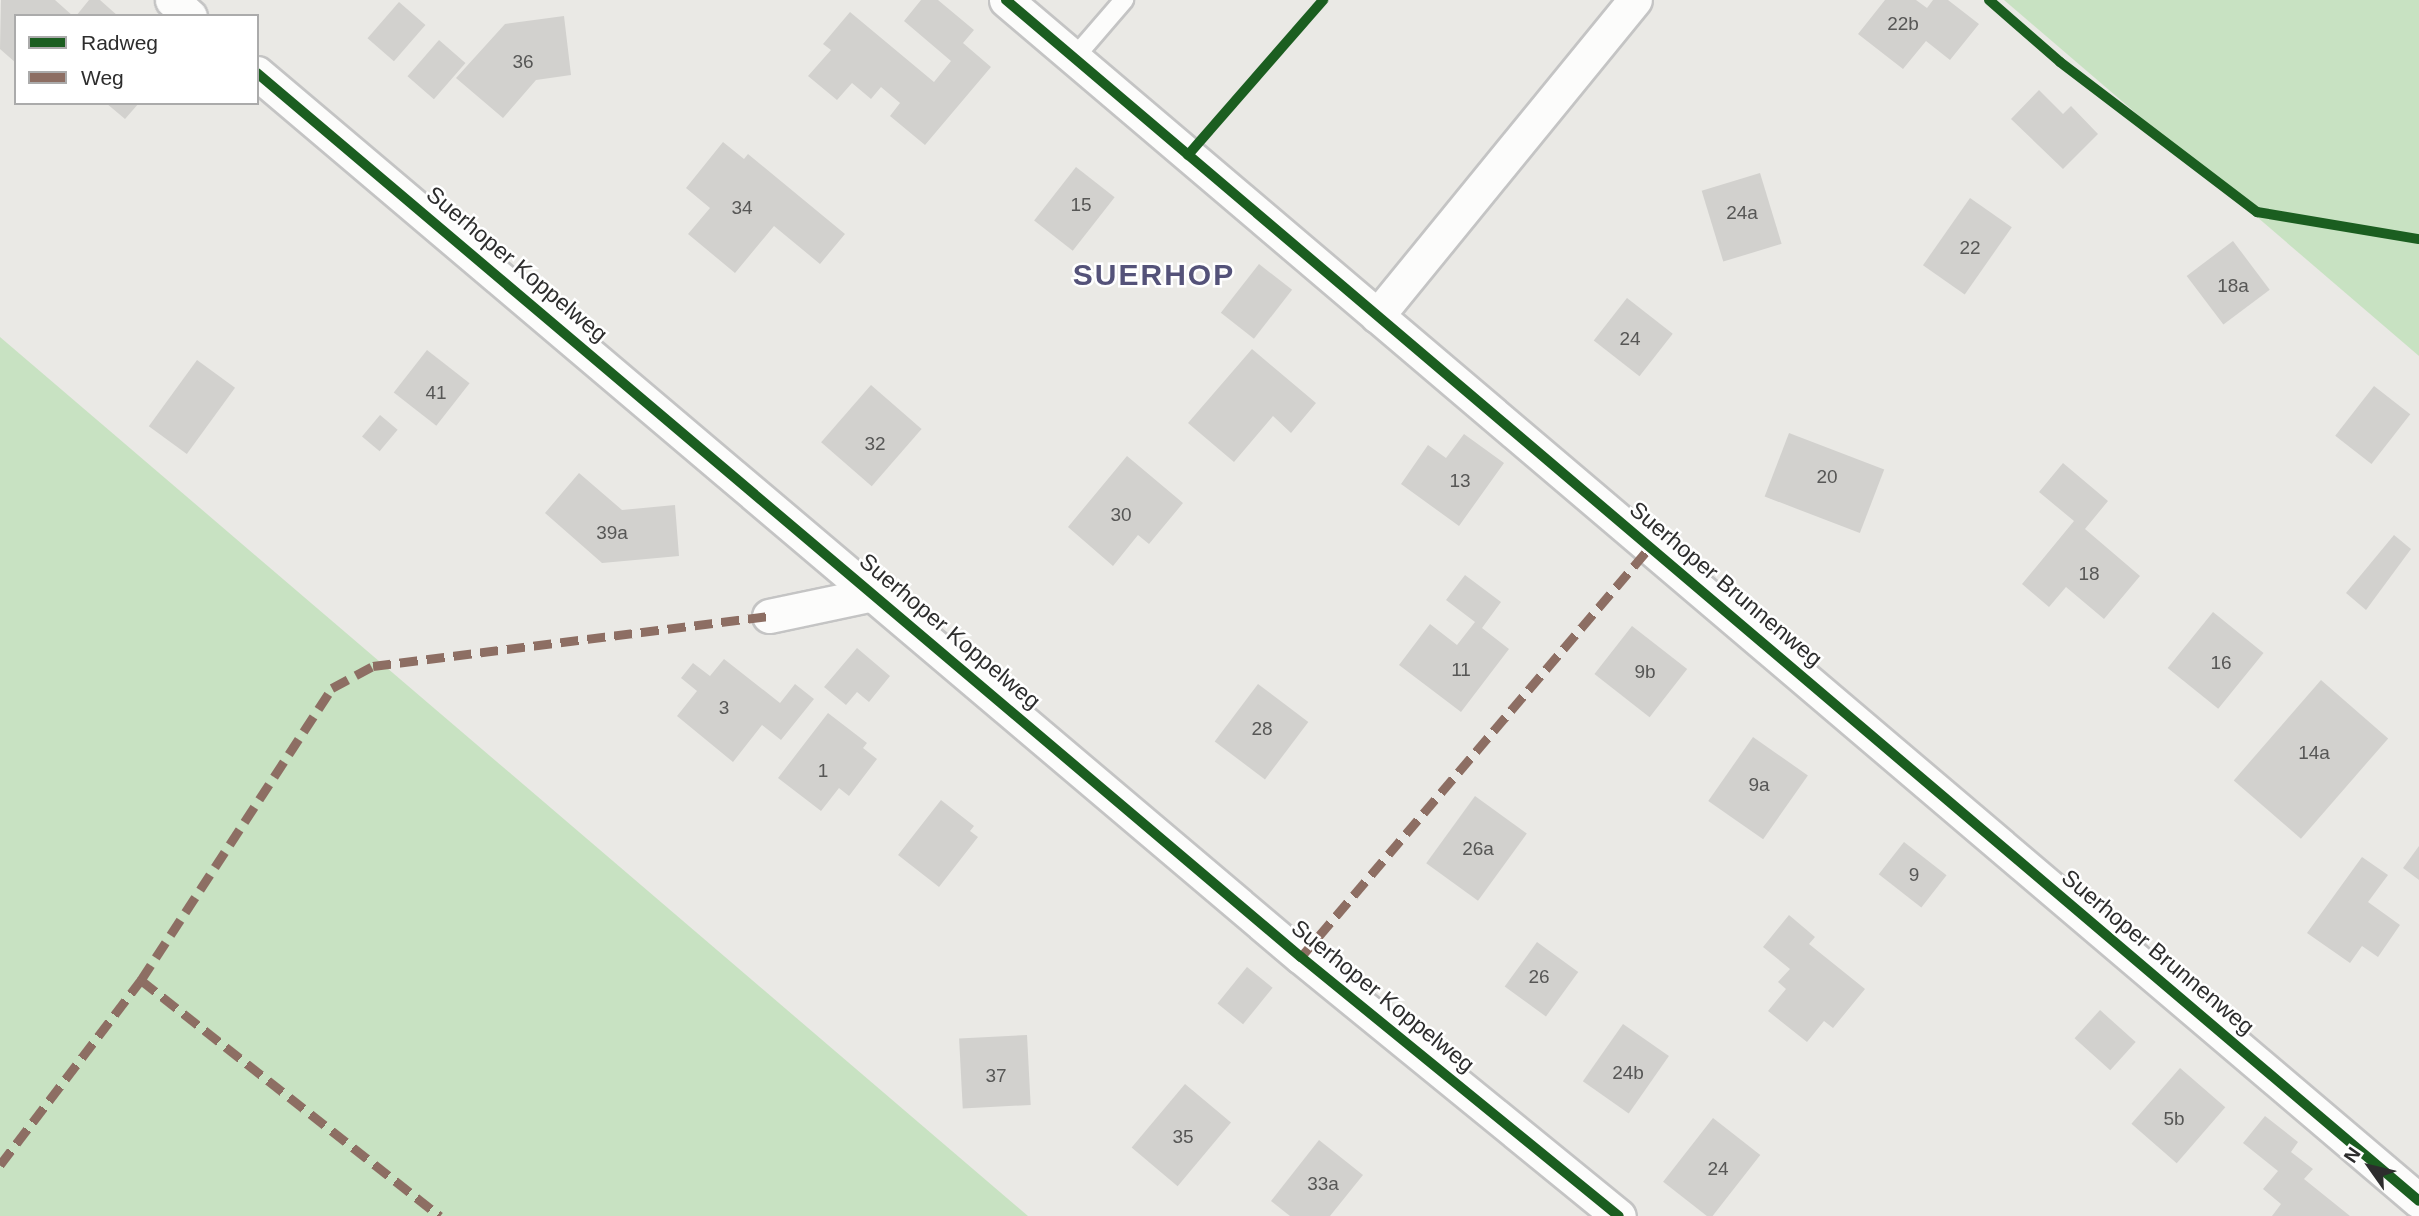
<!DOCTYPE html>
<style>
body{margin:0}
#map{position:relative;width:2419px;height:1216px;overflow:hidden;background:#eae9e5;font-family:Helvetica,sans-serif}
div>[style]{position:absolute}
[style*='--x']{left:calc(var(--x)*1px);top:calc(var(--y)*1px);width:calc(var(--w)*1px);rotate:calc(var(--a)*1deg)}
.green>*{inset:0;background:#c8e2c2}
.building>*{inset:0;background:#d2d1ce;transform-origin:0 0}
.roads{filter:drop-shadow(2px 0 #c4c4c4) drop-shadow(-2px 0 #c4c4c4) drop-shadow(0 2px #c4c4c4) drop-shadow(0 -2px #c4c4c4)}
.lane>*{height:18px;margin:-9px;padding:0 9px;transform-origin:9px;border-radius:9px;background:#fcfcfb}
.street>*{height:33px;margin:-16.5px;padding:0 16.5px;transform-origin:16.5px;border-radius:16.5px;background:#fcfcfb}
.quiet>*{height:9px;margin-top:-4.5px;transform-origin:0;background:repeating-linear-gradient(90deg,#8d6e63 0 18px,transparent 0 27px)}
.cycleway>*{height:10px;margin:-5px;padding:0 5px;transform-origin:5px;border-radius:5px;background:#1b5e20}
span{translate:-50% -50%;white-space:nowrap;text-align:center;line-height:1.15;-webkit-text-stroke:5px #fff;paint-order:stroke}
.number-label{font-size:19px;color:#575756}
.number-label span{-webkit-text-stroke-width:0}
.street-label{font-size:23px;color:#2d2d2d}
.district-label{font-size:30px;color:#545279;font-weight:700;letter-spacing:2px}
.legend{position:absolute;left:14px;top:14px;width:245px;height:91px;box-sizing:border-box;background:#fff;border:2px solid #ababab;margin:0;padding:9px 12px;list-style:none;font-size:21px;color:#2d2d2d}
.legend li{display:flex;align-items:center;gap:14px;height:35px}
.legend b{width:35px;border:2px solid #ababab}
.north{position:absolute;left:2335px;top:1132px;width:70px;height:70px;-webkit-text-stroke:5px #fff;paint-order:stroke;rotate:304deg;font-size:19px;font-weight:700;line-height:28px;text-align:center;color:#2d2d2d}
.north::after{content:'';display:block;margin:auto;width:24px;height:32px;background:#2d2d2d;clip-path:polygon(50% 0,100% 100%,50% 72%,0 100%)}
</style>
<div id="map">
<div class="green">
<i style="clip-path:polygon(2004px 0,2419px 0,2419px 356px)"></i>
<i style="clip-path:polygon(0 337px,1028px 1216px,0 1216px)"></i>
</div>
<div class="building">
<i style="clip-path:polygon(1px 0,55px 0,73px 16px,16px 16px,16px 63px,0 49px)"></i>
<i style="clip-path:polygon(89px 0,100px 0,118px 16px,76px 16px)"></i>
<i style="clip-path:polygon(921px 0,938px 0,974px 30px,963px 43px,991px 67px,925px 145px,890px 116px,900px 103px,881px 87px,871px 99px,852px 83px,837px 100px,808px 76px,831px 50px,823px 44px,850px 12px,934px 82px,951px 61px,904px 21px)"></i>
<i style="clip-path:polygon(1885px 0,1916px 0,1927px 8px,1933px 0,1948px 0,1979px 24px,1950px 60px,1926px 41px,1903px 69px,1858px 34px)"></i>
<i style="left:399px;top:2px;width:35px;height:48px;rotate:41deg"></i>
<i style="clip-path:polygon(564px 16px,571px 75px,536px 80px,503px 118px,456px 78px,505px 24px)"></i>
<i style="left:439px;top:40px;width:35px;height:48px;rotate:41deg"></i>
<i style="clip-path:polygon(2039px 90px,2063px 114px,2071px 106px,2098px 134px,2063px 169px,2011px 119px)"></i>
<i style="clip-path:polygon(106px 103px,139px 103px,125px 119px)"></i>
<i style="clip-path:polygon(723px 142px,744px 159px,748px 154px,845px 234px,820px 264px,774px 226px,735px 273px,688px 234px,710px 208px,686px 188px)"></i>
<i style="left:1076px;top:167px;width:49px;height:68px;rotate:38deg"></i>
<i style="left:1760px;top:173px;width:74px;height:61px;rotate:73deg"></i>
<i style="left:1970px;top:198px;width:51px;height:82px;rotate:35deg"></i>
<i style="left:2233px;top:241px;width:61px;height:58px;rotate:53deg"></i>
<i style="left:1259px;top:264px;width:42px;height:62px;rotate:38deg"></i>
<i style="left:1627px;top:298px;width:58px;height:54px;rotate:38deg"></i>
<i style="clip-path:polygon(1252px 349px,1316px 403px,1291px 433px,1273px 416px,1234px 462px,1188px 423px)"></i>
<i style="left:427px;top:350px;width:54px;height:54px;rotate:38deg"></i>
<i style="left:197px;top:360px;width:47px;height:82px;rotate:36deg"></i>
<i style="left:871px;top:385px;width:67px;height:76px;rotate:41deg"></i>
<i style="left:2374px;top:386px;width:46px;height:63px;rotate:38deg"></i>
<i style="left:380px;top:415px;width:23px;height:28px;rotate:40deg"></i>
<i style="left:1789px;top:433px;width:102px;height:68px;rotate:21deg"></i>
<i style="clip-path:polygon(1464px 434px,1504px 463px,1459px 526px,1401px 484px,1428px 445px,1446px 458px)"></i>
<i style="clip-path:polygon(1127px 456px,1183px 503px,1149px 544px,1138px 535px,1113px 566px,1068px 527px)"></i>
<i style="clip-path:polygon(2063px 463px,2108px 501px,2085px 529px,2140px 576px,2104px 619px,2066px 587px,2049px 607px,2022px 584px,2074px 521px,2039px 492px)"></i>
<i style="clip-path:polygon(579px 473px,622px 510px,675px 505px,679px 556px,602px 563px,545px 513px)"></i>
<i style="clip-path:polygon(2394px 535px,2411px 549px,2366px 610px,2346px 593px)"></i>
<i style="clip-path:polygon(1465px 575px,1501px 602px,1482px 628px,1509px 649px,1461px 712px,1399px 665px,1430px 624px,1457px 645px,1475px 622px,1446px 600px)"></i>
<i style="left:2213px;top:612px;width:65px;height:72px;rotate:39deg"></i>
<i style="left:1632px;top:626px;width:70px;height:61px;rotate:38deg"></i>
<i style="clip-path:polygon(857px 648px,890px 676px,869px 702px,857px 692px,846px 705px,824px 687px)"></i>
<i style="clip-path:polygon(724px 659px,780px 703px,795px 684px,814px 699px,781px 740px,762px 725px,733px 762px,677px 716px,697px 691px,681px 678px,693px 663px,710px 676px)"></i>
<i style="left:2321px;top:680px;width:89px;height:133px;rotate:41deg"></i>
<i style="left:1258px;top:684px;width:63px;height:72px;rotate:37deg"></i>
<i style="clip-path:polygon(828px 713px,867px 743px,863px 748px,877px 759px,849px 796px,839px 788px,821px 811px,778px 778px)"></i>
<i style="left:1753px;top:737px;width:67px;height:78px;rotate:35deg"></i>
<i style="left:1475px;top:796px;width:64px;height:83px;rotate:36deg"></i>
<i style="clip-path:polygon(941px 800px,974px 826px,970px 831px,978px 837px,939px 887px,898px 855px)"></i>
<i style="left:1904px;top:842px;width:54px;height:41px;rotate:38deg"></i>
<i style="clip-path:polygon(2419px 846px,2419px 880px,2403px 868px)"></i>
<i style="clip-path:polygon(2362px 857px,2388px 875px,2368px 902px,2400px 925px,2378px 957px,2362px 946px,2350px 963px,2307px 933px)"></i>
<i style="clip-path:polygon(1789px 915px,1815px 937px,1809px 944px,1865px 989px,1833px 1028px,1824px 1021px,1807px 1042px,1768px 1011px,1786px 989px,1778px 982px,1790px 969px,1763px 947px)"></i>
<i style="left:1537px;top:942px;width:51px;height:55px;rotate:36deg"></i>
<i style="left:1247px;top:967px;width:33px;height:47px;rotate:39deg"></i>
<i style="left:2100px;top:1010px;width:48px;height:38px;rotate:42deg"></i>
<i style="left:1623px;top:1024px;width:56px;height:70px;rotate:35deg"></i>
<i style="left:1027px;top:1035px;width:70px;height:68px;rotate:87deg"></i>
<i style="left:2180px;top:1068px;width:60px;height:74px;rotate:41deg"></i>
<i style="left:1185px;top:1084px;width:60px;height:83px;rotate:40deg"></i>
<i style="clip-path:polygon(2265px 1116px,2298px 1142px,2291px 1152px,2313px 1169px,2304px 1179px,2350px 1216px,2272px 1216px,2281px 1204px,2263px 1189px,2278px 1171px,2243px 1143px)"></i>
<i style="left:1713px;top:1118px;width:60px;height:81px;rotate:38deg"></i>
<i style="clip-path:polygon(1319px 1140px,1363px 1175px,1330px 1216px,1290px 1216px,1271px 1201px)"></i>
</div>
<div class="roads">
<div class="lane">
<i style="--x:1074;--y:58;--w:77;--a:-49.2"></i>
</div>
<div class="street">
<i style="--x:172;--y:0;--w:24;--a:42"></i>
<i style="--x:1006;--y:0;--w:1854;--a:40.36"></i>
<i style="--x:257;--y:73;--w:1368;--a:40.26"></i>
<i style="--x:1301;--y:957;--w:410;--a:39.2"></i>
<i style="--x:1377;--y:316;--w:408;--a:-50.8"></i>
<i style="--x:769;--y:616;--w:106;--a:-11.9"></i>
</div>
</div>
<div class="quiet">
<i style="--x:1301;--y:957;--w:538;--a:-49.59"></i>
<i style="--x:141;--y:980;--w:381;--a:38.3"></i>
<i style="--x:0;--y:1165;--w:233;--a:-52.7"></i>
<i style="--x:141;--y:980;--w:349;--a:-56.8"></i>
<i style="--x:332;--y:688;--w:47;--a:-28.2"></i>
<i style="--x:373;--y:666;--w:399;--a:-7.2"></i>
</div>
<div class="cycleway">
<i style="--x:1006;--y:0;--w:1854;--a:40.36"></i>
<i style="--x:1989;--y:0;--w:94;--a:41.1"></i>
<i style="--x:2060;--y:62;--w:248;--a:37.3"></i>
<i style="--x:2257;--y:212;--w:164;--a:9.5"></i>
<i style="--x:257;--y:73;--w:1368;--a:40.26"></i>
<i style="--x:1301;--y:957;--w:410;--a:39.2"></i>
<i style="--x:1188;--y:155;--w:206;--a:-48.9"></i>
</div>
<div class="number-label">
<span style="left:1903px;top:24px">22b</span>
<span style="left:523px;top:62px">36</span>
<span style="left:1081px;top:205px">15</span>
<span style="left:742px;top:208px">34</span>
<span style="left:1742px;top:213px">24a</span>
<span style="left:1970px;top:248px">22</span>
<span style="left:2233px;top:286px">18a</span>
<span style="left:1630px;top:339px">24</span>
<span style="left:436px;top:393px">41</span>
<span style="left:875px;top:444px">32</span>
<span style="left:1827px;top:477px">20</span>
<span style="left:1460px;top:481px">13</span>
<span style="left:1121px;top:515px">30</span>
<span style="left:612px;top:533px">39a</span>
<span style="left:2089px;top:574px">18</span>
<span style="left:2221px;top:663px">16</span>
<span style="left:1461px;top:670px">11</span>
<span style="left:1645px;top:672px">9b</span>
<span style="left:724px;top:708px">3</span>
<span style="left:1262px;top:729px">28</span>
<span style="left:2314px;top:753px">14a</span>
<span style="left:823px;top:771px">1</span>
<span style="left:1759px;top:785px">9a</span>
<span style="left:1478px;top:849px">26a</span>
<span style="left:1914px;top:875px">9</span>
<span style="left:1539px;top:977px">26</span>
<span style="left:1628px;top:1073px">24b</span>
<span style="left:996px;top:1076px">37</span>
<span style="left:2174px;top:1119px">5b</span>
<span style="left:1183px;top:1137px">35</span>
<span style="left:1718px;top:1169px">24</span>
<span style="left:1323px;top:1184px">33a</span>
</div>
<div class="street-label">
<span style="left:517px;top:264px;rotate:40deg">Suerhoper Koppelweg</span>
<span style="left:1726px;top:584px;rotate:40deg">Suerhoper Brunnenweg</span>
<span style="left:950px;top:631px;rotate:40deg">Suerhoper Koppelweg</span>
<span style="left:2158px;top:952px;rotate:40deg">Suerhoper Brunnenweg</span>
<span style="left:1383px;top:996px;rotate:39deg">Suerhoper Koppelweg</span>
</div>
<div class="district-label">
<span style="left:1154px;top:275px">SUERHOP</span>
</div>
<ul class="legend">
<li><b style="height:9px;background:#1b5e20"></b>Radweg</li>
<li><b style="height:9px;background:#8d6e63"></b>Weg</li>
</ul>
<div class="north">N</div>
</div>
